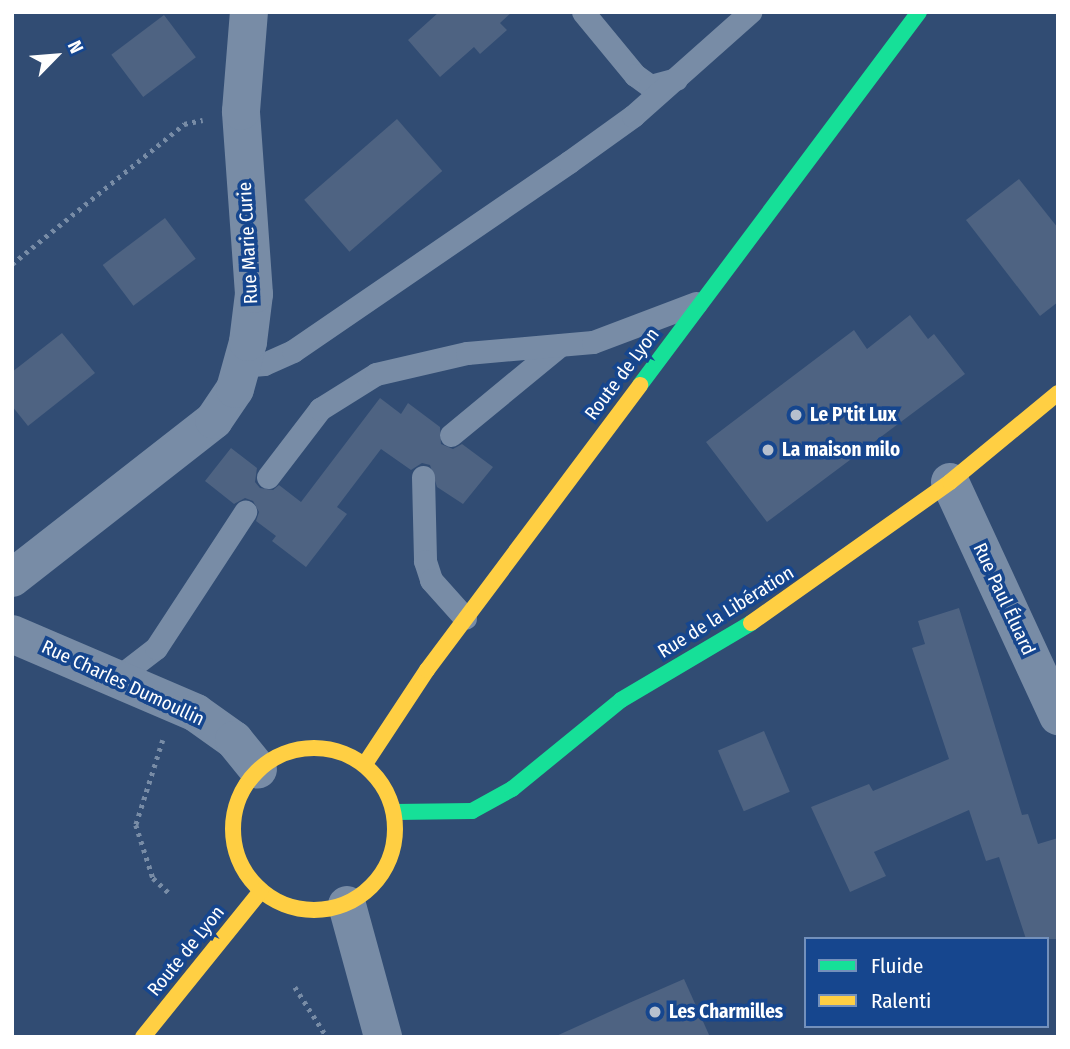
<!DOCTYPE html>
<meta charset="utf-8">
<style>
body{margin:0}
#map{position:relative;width:1070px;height:1049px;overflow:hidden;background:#314c73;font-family:"Fira Sans Condensed",sans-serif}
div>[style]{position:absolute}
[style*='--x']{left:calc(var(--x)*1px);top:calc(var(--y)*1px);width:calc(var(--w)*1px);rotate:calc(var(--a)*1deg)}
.building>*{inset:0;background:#4e6382;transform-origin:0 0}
.path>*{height:4.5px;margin-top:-2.25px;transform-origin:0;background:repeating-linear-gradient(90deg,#788ca6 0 3.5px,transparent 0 8.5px)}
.lane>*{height:23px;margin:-11.5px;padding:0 11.5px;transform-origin:11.5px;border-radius:11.5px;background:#788ca6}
.street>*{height:38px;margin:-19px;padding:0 19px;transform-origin:19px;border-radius:19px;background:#788ca6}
.fast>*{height:16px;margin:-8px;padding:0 8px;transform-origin:8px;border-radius:8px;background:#16e098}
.slow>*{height:16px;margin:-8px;padding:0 8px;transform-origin:8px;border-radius:8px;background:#ffcf43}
.slow>.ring{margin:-8px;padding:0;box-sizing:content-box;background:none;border:16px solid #ffcf43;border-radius:50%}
.dots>*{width:19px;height:19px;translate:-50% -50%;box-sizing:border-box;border:4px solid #16468e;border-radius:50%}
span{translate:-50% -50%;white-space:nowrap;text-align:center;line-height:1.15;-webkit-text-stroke:7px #16468e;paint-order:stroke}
.street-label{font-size:19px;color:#fff}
.poi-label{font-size:19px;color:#fff;font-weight:700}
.left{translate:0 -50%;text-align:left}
.frame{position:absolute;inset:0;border:14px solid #fff;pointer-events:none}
.legend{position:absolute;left:804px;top:937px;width:245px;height:91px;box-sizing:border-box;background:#16468e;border:2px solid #7390bb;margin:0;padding:9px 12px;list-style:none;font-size:21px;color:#fff}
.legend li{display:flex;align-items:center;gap:14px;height:35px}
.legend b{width:35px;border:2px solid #7390bb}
.north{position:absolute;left:21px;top:21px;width:70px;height:70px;-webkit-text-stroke:5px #16468e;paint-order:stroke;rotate:65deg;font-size:19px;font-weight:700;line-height:28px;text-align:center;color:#fff}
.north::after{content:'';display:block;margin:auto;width:24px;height:32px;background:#fff;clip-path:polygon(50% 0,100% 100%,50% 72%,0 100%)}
</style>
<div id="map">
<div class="building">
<i style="clip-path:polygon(439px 12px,512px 12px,500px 23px,507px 30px,480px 54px,474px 47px,440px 77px,408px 40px)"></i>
<i style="left:164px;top:15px;width:53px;height:66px;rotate:53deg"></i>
<i style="left:397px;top:119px;width:69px;height:123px;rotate:49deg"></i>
<i style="clip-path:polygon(1019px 179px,1058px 228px,1058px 302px,1040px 316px,966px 220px)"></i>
<i style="left:165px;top:218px;width:51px;height:78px;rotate:53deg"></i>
<i style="clip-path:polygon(910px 315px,928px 339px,934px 334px,965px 374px,767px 522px,706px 442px,854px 330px,867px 349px)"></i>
<i style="clip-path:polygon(62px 333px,95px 373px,28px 426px,12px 406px,12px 372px)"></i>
<i style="clip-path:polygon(380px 398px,401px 414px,408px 403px,440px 427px,441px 444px,453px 449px,462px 444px,493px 467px,463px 504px,437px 487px,430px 465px,422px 463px,411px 470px,381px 449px,337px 507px,347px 514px,306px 567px,272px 541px,276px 536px,256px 521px,259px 512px,253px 501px,245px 498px,234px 504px,205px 481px,231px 448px,257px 468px,255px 482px,260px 488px,273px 490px,279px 485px,301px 502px)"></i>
<i style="clip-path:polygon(959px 608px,1022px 815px,1028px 814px,1038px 844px,1058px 838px,1058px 939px,1026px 939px,999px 857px,986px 861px,969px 810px,874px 852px,886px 876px,850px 892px,811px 807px,869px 784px,873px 791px,949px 759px,912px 648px,925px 644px,918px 621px)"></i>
<i style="left:764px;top:731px;width:66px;height:50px;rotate:67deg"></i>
<i style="clip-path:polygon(684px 979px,710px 1037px,554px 1037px,629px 1003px)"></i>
</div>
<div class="path">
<i style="--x:12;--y:264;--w:222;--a:-39.1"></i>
<i style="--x:184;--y:124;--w:19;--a:-12"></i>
<i style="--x:163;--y:740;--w:89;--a:107.6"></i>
<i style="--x:136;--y:825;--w:56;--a:72.2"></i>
<i style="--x:153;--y:878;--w:22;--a:43"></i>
<i style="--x:295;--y:987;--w:59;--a:57.4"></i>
</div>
<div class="lane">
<i style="--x:583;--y:12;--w:82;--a:50.5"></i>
<i style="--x:635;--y:75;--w:19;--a:36"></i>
<i style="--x:650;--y:86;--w:27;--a:-15"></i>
<i style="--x:242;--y:366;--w:22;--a:-5"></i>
<i style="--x:264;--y:364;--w:32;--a:-24"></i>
<i style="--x:293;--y:351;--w:335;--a:-34.4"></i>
<i style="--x:569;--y:162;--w:79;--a:-35.7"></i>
<i style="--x:633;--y:116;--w:157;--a:-41.6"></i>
<i style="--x:451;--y:435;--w:141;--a:-39.5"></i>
<i style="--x:268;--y:477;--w:86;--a:-52.6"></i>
<i style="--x:320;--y:409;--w:66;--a:-32"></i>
<i style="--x:376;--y:374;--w:93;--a:-13"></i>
<i style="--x:467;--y:353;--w:126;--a:-5"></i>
<i style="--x:593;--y:342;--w:110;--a:-20.7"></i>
<i style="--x:423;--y:477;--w:84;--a:88.6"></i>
<i style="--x:425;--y:561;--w:20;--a:72"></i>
<i style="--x:431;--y:580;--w:51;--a:48.2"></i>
<i style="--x:117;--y:678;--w:49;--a:-37.6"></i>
<i style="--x:156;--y:648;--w:163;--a:-56.8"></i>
</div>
<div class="street">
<i style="--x:950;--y:482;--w:258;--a:65.2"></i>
<i style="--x:12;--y:578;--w:256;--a:-38"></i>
<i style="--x:214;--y:420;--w:37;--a:-56"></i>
<i style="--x:235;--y:389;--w:49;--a:-74.5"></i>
<i style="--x:248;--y:342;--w:48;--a:-82.9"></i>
<i style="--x:254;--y:294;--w:183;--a:-94.1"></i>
<i style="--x:241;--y:111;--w:99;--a:-85.4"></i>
<i style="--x:12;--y:634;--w:200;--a:23.2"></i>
<i style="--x:196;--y:713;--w:47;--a:35.4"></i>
<i style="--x:234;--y:740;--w:38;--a:51"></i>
<i style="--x:347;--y:905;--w:137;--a:74.7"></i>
</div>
<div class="fast">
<i style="--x:640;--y:385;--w:466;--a:-53.2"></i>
<i style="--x:395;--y:812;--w:77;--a:-0.7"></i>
<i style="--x:472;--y:811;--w:46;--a:-28.8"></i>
<i style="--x:512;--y:789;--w:141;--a:-39.2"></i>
<i style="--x:621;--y:700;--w:151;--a:-30.6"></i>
</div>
<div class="slow">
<i style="--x:751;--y:623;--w:244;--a:-35.3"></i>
<i style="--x:950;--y:482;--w:140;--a:-39.5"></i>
<i class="ring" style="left:233px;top:748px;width:146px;height:146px"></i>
<i style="--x:365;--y:764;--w:113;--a:-56.6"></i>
<i style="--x:427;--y:670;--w:356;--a:-53.2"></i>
<i style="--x:143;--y:1037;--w:188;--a:-51.1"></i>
</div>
<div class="dots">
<i style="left:796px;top:415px;background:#b7c0ce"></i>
<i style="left:768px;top:450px;background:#b7c0ce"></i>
<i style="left:655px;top:1012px;background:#b7c0ce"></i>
</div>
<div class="street-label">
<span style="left:248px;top:243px;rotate:-93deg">Rue Marie Curie</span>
<span style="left:622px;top:374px;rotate:-53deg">Route de Lyon</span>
<span style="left:1004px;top:599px;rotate:65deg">Rue Paul Éluard</span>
<span style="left:726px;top:612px;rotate:-32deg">Rue de la Libération</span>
<span style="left:123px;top:683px;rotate:25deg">Rue Charles Dumoullin</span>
<span style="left:186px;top:951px;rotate:-51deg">Route de Lyon</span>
</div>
<div class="poi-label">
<span class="left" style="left:810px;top:415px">Le P'tit Lux</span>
<span class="left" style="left:782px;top:450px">La maison milo</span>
<span class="left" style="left:669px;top:1012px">Les Charmilles</span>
</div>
<div class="frame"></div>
<ul class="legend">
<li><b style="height:9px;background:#16e098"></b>Fluide</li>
<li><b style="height:9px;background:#ffcf43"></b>Ralenti</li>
</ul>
<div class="north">N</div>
</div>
